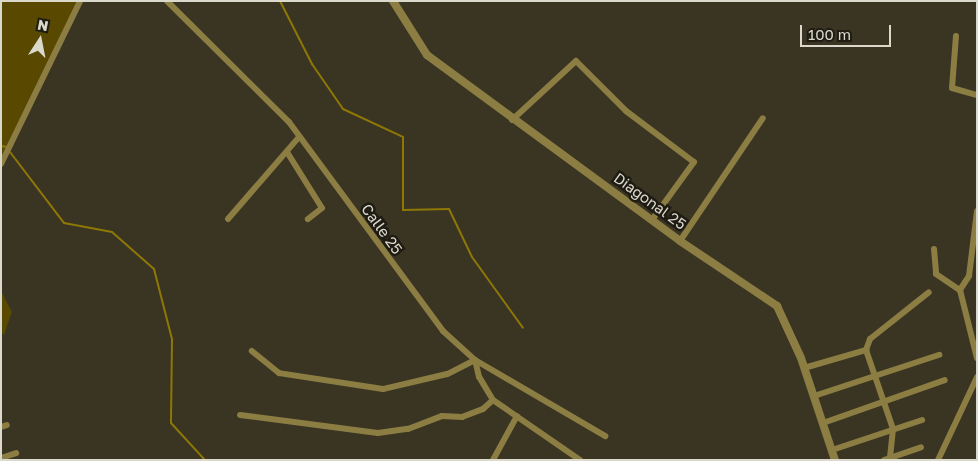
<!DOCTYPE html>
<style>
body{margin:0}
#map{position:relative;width:978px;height:461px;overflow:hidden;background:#3a3522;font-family:"Golos Text",sans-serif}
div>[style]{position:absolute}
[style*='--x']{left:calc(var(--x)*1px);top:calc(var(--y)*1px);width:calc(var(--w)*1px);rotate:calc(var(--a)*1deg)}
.green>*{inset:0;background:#584800}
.stream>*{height:2px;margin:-1px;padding:0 1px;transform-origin:1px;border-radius:1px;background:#8f7706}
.minor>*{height:6px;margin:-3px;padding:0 3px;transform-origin:3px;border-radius:3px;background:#8c7d43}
.tertiary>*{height:8px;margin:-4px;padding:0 4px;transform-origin:4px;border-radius:4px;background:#8c7d43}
span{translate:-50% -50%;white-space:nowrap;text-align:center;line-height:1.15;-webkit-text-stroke:5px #1f1c14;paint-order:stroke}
.street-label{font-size:15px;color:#dbd8cc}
.frame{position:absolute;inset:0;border:2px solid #dbd8cc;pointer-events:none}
.north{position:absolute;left:15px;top:15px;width:50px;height:50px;-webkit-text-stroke:4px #1f1c14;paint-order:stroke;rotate:11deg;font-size:14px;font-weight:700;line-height:20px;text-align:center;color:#dbd8cc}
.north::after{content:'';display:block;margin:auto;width:18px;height:22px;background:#dbd8cc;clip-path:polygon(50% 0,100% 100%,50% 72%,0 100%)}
.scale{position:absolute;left:800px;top:25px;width:91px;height:22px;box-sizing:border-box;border:2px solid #dbd8cc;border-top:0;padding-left:6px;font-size:15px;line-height:18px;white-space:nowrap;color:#dbd8cc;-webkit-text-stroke:4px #1f1c14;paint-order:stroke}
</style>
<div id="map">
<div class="green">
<i style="clip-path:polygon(1px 1px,80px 1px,1px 164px)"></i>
<i style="clip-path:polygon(1px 291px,12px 312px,4px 335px,1px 332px)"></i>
</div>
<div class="stream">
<i style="--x:280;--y:1;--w:71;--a:63.1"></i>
<i style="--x:312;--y:64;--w:55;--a:55.4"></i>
<i style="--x:343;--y:109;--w:66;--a:25"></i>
<i style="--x:403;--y:137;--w:73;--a:90"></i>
<i style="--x:403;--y:210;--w:46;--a:-1.2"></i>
<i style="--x:449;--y:209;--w:53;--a:64.4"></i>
<i style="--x:472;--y:257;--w:87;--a:54.3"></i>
<i style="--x:1;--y:146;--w:6;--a:9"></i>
<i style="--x:10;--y:152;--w:89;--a:52.7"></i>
<i style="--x:64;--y:223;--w:49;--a:10.6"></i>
<i style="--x:112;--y:232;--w:56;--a:41.4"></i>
<i style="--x:154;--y:269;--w:72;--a:75.6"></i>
<i style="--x:172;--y:339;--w:84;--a:90.7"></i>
<i style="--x:171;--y:423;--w:50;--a:47.4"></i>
</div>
<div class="minor">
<i style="--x:167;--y:1;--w:172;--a:44.8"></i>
<i style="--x:289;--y:122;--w:260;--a:53.6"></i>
<i style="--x:443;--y:331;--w:43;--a:42.2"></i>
<i style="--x:475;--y:360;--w:151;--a:30.3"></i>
<i style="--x:956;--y:36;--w:52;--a:94.4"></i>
<i style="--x:952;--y:88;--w:26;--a:16"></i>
<i style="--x:512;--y:120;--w:87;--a:-42.7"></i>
<i style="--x:576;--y:61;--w:71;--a:45"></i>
<i style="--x:626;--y:111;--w:85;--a:36.9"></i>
<i style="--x:694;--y:162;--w:72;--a:125.9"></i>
<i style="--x:287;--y:152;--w:66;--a:58"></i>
<i style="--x:322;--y:208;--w:18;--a:142"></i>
<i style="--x:1;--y:164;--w:181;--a:-64.1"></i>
<i style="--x:977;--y:211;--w:65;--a:97"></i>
<i style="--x:969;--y:276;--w:17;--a:123"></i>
<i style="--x:960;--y:290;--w:70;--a:76"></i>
<i style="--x:228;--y:219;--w:108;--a:-49.1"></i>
<i style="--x:680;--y:241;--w:148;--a:-56"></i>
<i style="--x:934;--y:249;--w:25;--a:85"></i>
<i style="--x:936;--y:274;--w:29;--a:34"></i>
<i style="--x:866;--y:350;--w:83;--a:71.1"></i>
<i style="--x:893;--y:429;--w:31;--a:96"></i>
<i style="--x:804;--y:368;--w:65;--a:-16.2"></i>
<i style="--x:866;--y:350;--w:12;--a:-70"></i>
<i style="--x:870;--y:339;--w:75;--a:-38.5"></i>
<i style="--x:814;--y:396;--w:132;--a:-18.2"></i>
<i style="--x:493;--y:400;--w:106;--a:34.6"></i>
<i style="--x:240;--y:415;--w:139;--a:7.4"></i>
<i style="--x:378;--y:433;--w:30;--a:-8"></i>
<i style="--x:408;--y:429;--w:36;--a:-21"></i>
<i style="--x:442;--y:416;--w:20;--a:3"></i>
<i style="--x:462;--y:417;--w:22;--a:-21"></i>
<i style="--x:483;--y:409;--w:13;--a:-42"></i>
<i style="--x:493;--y:400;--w:27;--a:-121"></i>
<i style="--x:479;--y:377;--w:17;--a:-103"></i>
<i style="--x:475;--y:360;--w:31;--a:153"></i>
<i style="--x:447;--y:374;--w:66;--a:166.8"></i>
<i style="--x:383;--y:389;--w:105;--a:-171.3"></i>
<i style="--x:279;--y:373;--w:35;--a:-141"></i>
<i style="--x:823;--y:423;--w:129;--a:-19.4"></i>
<i style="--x:1;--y:427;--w:6;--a:-18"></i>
<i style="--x:832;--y:450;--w:95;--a:-18.4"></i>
<i style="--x:1;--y:458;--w:16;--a:-18"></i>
<i style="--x:493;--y:460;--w:50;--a:-61.4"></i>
<i style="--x:884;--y:460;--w:39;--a:-19"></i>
<i style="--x:938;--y:460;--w:92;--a:-64.8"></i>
</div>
<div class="tertiary">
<i style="--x:393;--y:1;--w:64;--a:57.8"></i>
<i style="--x:427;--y:55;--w:314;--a:36.3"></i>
<i style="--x:680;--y:241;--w:117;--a:33.8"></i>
<i style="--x:777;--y:306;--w:57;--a:65.2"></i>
<i style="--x:801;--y:358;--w:108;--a:71.6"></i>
</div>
<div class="street-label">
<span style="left:650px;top:201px;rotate:36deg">Diagonal 25</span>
<span style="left:382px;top:229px;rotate:54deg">Calle 25</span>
</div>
<div class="frame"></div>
<div class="north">N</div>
<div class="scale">100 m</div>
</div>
